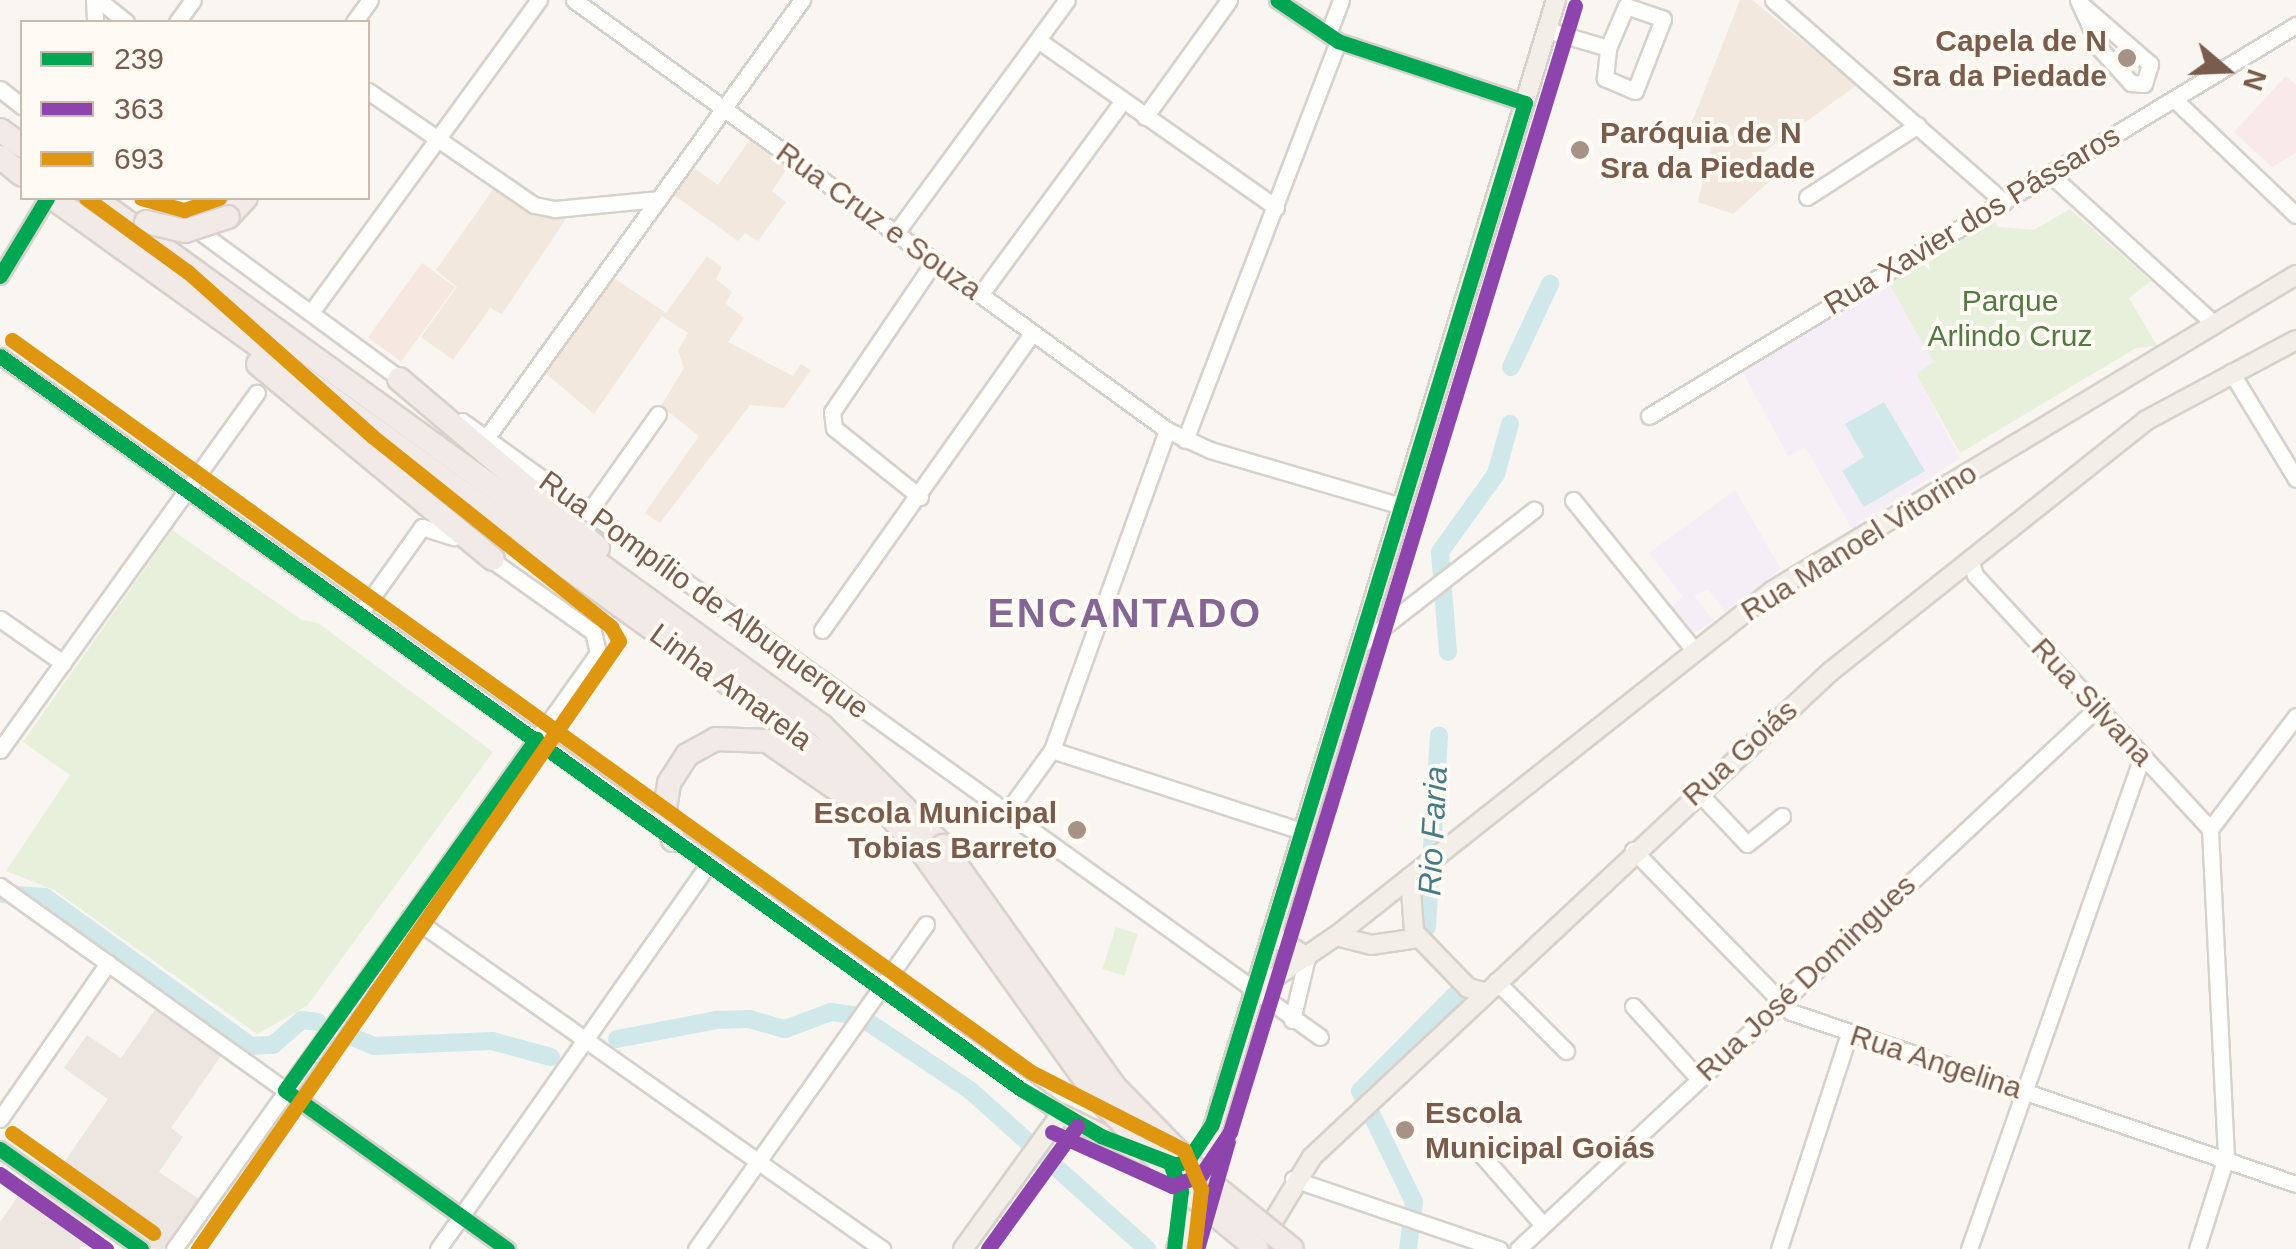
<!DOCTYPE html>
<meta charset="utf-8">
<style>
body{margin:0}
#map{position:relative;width:2296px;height:1249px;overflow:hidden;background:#f9f5f0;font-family:Helvetica,sans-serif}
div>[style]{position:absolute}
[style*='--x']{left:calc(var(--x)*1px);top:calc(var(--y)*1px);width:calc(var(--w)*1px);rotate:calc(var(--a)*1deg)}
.residential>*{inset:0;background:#f2e8de}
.commercial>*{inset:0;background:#f6e8e1;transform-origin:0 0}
.industrial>*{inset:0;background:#ede5e0}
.education>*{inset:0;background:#f6eef6}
.medical>*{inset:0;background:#fae9e9}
.green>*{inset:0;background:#e7f0db;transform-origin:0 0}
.water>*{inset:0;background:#d0e8ea}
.river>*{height:18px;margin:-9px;padding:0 9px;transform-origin:9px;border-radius:9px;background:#d0e8ea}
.roads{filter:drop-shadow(2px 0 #d7d1cb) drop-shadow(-2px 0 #d7d1cb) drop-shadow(0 2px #d7d1cb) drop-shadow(0 -2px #d7d1cb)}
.minor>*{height:15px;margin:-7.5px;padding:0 7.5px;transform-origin:7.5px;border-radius:7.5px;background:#fefefd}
.major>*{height:18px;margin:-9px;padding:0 9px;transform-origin:9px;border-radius:9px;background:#f3eee8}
.highway>*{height:22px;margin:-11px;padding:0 11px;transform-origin:11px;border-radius:11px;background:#f2eae7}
.bridges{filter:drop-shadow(2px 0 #dad1cc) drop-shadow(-2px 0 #dad1cc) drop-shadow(0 2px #dad1cc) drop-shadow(0 -2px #dad1cc)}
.highway-bridge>*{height:22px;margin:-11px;padding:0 11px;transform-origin:11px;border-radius:11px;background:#f2eae7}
.bus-1>*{height:15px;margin:-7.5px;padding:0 7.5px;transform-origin:7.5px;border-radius:7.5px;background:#00a651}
.bus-2>*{height:15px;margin:-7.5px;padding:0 7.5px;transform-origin:7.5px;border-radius:7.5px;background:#8e44ad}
.bus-3>*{height:15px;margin:-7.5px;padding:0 7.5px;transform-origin:7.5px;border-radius:7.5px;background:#de970f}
.dots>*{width:28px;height:28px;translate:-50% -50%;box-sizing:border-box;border:5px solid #fffaf3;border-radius:50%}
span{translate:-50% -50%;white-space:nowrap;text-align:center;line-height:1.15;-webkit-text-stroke:8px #fffaf3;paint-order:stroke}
.poi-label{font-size:30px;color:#7a5c4d;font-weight:700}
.right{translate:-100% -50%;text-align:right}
.left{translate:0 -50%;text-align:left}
.street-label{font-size:30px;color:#7a5c4d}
.park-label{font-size:30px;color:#537a41}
.water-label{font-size:32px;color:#437c86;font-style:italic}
.district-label{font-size:40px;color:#846695;font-weight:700;letter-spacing:2.5px}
.legend{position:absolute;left:20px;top:20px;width:350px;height:180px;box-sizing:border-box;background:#fffaf3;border:2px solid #cabbb1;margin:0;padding:12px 18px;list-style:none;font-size:30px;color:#7a5c4d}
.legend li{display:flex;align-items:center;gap:20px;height:50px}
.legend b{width:50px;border:2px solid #cabbb1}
.north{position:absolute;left:2176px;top:20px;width:100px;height:100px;-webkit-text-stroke:8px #fffaf3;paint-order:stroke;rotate:109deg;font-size:28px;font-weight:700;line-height:40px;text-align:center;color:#7a5c4d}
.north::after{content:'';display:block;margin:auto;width:35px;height:45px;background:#7a5c4d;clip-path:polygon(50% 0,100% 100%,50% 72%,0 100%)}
</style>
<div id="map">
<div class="residential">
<i style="clip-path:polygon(1740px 0,1752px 0,1857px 85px,1757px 157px,1772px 179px,1733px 214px,1698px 202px,1712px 142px,1690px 127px)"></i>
<i style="clip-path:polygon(751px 138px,789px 166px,772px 191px,786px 202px,758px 241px,745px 233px,738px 241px,674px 195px,694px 168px,718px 185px)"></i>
<i style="clip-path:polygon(494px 188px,527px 209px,550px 216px,570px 213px,502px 314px,490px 308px,453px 360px,421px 337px,457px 287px,436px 270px)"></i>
<i style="clip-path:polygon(707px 256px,722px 267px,716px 279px,732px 292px,725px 303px,744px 318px,728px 342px,793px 376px,801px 364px,811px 370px,784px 408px,750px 405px,660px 523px,645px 513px,699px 436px,661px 406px,684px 368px,678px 350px,688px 333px,662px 316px,594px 414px,544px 372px,612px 277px,666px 313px)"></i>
</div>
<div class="commercial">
<i style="left:422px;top:263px;width:41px;height:92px;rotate:36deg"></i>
</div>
<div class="industrial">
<i style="clip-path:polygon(157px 1007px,223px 1053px,171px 1128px,183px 1137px,159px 1172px,199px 1199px,164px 1249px,154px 1249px,53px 1178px,108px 1099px,64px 1068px,87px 1035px,121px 1058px)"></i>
<i style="clip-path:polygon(28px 1182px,94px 1228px,80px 1249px,0 1249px,0 1222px)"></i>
</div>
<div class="education">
<i style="clip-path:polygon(1888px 282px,1933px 362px,1916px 374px,1960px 458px,1852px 529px,1805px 447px,1788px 456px,1741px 369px)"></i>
<i style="clip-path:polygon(1735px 490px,1781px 569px,1725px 612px,1708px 589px,1694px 596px,1714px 621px,1691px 634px,1669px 608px,1683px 597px,1649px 553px)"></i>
</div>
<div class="medical">
<i style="clip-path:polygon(2286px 76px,2296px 85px,2296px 153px,2272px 167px,2234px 132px)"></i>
</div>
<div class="green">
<i style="clip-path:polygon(2070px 209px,2151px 281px,2129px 298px,2157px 346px,2136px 348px,1960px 453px,1916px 374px,1933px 362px,1888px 282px,1994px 220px,1998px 227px,2034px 230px)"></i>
<i style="clip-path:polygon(172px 530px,302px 620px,318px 623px,493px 752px,307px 1006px,257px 1034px,54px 890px,6px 871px,70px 775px,23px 742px)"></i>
<i style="left:1116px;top:927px;width:23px;height:44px;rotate:18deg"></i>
</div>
<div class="water">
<i style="clip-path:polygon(1884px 402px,1925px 471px,1864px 507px,1842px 471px,1864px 457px,1845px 424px)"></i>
</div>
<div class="river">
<i style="--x:1511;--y:367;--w:92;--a:-64.8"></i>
<i style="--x:1448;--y:652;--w:100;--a:-94.6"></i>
<i style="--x:1440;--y:552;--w:96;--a:-54.3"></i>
<i style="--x:1496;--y:474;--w:52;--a:-74.4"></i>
<i style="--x:2;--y:894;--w:43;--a:4"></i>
<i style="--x:45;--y:897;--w:254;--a:35.9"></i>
<i style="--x:251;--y:1046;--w:22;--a:-3"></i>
<i style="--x:273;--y:1045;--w:38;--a:-41"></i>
<i style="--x:302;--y:1020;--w:16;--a:7"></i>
<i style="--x:1427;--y:927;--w:192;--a:-86.4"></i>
<i style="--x:342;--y:1033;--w:35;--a:22"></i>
<i style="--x:374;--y:1046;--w:118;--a:-2.4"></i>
<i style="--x:492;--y:1041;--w:61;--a:15.2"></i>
<i style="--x:617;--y:1039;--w:102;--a:-10.8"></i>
<i style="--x:717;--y:1020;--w:32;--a:-2"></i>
<i style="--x:749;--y:1019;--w:37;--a:16"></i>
<i style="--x:785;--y:1029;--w:49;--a:-20.3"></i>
<i style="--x:831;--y:1012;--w:28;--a:8"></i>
<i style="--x:859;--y:1016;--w:135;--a:33.8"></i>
<i style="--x:971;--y:1091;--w:237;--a:41.9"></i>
<i style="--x:1408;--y:1249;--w:47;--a:-82.7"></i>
<i style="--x:1414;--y:1202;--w:123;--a:-115.9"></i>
<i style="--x:1360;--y:1091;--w:135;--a:-45.3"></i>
</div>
<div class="roads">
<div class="minor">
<i style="--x:94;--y:0;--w:22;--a:87"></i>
<i style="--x:99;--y:0;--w:35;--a:39"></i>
<i style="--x:574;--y:0;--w:732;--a:35.95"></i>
<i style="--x:1167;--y:430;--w:47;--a:24.9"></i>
<i style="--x:1210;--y:450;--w:200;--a:16.3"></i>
<i style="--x:1277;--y:0;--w:73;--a:33.9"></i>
<i style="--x:1338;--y:41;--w:197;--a:18.3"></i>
<i style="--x:1773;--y:0;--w:307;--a:41.2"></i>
<i style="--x:2078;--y:0;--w:55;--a:65.3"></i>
<i style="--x:2101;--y:50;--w:45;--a:47.7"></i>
<i style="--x:2131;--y:83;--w:13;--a:4"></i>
<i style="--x:2144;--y:84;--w:21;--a:-73"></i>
<i style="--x:2150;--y:64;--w:89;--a:-139.1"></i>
<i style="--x:1626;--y:6;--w:39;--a:19"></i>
<i style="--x:1663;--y:19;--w:77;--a:111.3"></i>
<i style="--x:1635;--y:91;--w:33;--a:-157"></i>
<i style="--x:1605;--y:78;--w:30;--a:-84"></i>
<i style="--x:1608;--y:48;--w:46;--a:-66.8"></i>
<i style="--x:177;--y:22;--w:27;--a:-54"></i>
<i style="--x:354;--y:22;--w:27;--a:-54"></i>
<i style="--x:1547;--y:30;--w:64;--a:16.4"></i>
<i style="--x:1328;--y:34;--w:36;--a:-69"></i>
<i style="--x:1038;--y:40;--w:291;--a:35.1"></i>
<i style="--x:0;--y:89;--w:28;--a:38"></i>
<i style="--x:368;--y:91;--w:201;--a:34.5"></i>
<i style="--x:534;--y:205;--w:21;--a:11"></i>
<i style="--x:555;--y:209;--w:103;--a:-5.5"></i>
<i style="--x:2174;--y:99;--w:168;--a:43.6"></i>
<i style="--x:1145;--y:117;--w:144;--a:-54.3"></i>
<i style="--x:2050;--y:174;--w:222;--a:42.4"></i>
<i style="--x:1807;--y:197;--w:132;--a:-33"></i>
<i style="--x:154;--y:198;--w:313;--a:36.3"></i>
<i style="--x:895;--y:234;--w:290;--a:-53.7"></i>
<i style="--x:0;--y:276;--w:91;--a:-58.9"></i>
<i style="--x:980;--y:295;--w:240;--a:-53.7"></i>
<i style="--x:312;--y:311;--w:385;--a:-53.9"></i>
<i style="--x:0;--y:356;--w:1304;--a:35.54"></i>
<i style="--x:2231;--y:372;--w:125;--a:58.7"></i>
<i style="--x:1649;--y:416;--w:756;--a:-31.15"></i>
<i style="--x:462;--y:421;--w:1056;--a:35.68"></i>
<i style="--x:487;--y:437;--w:539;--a:-54.22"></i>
<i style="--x:1185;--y:440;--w:427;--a:-69"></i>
<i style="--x:920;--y:497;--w:110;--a:-141.3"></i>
<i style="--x:834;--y:428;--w:16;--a:-97"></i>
<i style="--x:832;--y:412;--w:181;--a:-55.8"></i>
<i style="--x:1573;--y:500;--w:194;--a:51.1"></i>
<i style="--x:588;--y:513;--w:121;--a:-54.7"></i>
<i style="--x:1970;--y:558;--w:18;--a:74"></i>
<i style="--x:1975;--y:575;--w:346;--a:47.2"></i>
<i style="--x:360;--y:614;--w:107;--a:-54.5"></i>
<i style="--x:422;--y:527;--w:33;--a:18"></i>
<i style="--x:0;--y:619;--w:77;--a:34.9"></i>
<i style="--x:822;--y:630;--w:364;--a:-54.7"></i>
<i style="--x:1359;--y:646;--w:222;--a:-37.9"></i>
<i style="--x:0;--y:750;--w:440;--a:-54.3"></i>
<i style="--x:1052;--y:750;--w:262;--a:18"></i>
<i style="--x:1698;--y:792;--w:71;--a:46.7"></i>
<i style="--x:1747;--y:844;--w:45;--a:-38.7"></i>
<i style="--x:1007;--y:812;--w:77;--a:-54"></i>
<i style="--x:1052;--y:750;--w:340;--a:-70.2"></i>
<i style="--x:2210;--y:829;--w:142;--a:-52.7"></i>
<i style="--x:1633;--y:850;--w:226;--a:45.7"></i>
<i style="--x:1791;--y:1012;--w:533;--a:18.81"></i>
<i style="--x:0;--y:886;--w:624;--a:35.6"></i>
<i style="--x:410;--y:916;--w:578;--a:35.2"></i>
<i style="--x:1496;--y:981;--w:99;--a:45"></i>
<i style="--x:1633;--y:1006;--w:97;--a:47.9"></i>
<i style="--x:1292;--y:1020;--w:65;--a:-76.6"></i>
<i style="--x:0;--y:1119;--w:190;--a:-55.3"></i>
<i style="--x:0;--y:1149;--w:173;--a:35.3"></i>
<i style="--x:1480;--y:1153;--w:96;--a:48.8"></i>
<i style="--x:1293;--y:1179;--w:218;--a:18.8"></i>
<i style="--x:174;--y:1249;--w:731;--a:-54.57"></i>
<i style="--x:598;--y:653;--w:22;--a:-103"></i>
<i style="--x:593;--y:632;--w:131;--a:-144.6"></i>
<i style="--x:438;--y:1249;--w:469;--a:-54.9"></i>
<i style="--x:696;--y:1249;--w:398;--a:-54.7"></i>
<i style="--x:1518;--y:1249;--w:791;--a:-43.05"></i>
<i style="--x:1779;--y:1249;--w:226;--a:-72"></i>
<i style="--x:1969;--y:1249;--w:522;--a:-70.63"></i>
<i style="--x:2197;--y:1249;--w:96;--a:-72.5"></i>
<i style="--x:2226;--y:1157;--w:328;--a:-92.8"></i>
</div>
<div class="major">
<i style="--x:1410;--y:877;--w:55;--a:85.8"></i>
<i style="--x:1414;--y:932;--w:78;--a:46"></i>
<i style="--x:1468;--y:988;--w:16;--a:14"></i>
<i style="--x:1271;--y:934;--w:43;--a:32.6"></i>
<i style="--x:1336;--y:936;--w:36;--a:14"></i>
<i style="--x:1371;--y:945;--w:49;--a:-8.3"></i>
<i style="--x:1253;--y:992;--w:100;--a:-34"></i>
<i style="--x:1336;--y:936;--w:556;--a:-38.35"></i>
<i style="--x:1772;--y:591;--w:612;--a:-31.09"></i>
<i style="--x:1263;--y:1238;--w:95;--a:-58.8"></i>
<i style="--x:1312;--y:1157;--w:710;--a:-43.12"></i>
<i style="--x:1830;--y:672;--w:403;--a:-38.5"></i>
<i style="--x:2145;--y:421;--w:171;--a:-28.2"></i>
<i style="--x:963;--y:1249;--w:167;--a:-54"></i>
<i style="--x:1061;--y:1114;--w:103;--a:25.8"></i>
<i style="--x:1176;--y:1249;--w:1306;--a:-73.08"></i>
</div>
<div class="highway">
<i style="--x:0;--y:130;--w:27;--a:36"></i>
<i style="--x:0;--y:157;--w:28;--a:39"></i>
<i style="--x:53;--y:198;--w:893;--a:35.7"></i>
<i style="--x:778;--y:719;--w:133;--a:39.8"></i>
<i style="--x:880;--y:804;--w:69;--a:49.1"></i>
<i style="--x:94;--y:198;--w:899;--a:35.95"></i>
<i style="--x:822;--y:726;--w:170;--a:44.8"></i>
<i style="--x:228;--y:217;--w:26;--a:-47"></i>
<i style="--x:258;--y:364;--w:305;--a:39.7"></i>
<i style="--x:399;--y:379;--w:261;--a:40.3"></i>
<i style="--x:673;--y:840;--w:32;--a:-104"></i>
<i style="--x:665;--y:809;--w:26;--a:-81"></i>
<i style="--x:669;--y:783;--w:33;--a:-57"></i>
<i style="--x:687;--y:755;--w:33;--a:-29"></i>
<i style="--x:716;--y:739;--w:51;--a:2.2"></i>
<i style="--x:767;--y:741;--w:109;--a:34.6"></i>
</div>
</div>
<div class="bridges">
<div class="highway-bridge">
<i style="--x:146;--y:222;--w:40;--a:13"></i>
<i style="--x:185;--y:231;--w:45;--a:-18"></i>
<i style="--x:943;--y:846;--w:296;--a:54.5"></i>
<i style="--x:1115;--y:1087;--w:126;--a:45.6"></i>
<i style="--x:1203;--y:1177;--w:114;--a:39"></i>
<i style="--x:925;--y:856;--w:299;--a:54.4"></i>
<i style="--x:1099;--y:1099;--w:135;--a:45.9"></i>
<i style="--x:1193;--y:1196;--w:83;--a:39.6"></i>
</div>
</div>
<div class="bus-1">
<i style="--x:0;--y:276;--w:91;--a:-58.9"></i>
<i style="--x:0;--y:356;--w:1257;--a:35.68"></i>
<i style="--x:1021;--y:1089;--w:93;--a:30.4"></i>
<i style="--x:1101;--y:1136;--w:80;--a:21.1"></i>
<i style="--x:1176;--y:1165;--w:13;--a:-23"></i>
<i style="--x:1188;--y:1160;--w:43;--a:-56.3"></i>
<i style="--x:1212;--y:1124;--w:1068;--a:-72.96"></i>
<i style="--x:1525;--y:103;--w:197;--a:-161.7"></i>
<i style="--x:1338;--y:41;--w:73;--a:-146.1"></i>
<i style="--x:0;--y:1149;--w:173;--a:35.3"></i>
<i style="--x:1171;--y:1166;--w:27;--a:68"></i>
<i style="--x:1181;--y:1191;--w:58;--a:96.9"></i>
<i style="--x:507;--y:1249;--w:273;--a:-144.4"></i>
<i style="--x:285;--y:1090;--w:432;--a:-54.4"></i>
</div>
<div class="bus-2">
<i style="--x:1052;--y:1132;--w:132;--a:24.2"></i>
<i style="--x:1172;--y:1186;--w:31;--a:-21"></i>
<i style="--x:1201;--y:1175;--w:52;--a:-56"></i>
<i style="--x:1230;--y:1132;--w:1178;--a:-72.97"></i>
<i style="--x:0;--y:1174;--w:130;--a:35.3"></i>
<i style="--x:988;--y:1249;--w:152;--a:-54.1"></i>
<i style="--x:1197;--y:1249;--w:112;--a:-74"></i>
</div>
<div class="bus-3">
<i style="--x:86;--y:198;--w:126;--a:36"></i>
<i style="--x:188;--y:272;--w:246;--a:41.7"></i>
<i style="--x:372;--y:436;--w:306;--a:38.6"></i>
<i style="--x:611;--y:627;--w:16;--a:60"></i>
<i style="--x:619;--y:641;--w:740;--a:124.7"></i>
<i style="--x:141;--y:198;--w:45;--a:15.6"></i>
<i style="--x:184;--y:210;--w:37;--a:-19"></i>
<i style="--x:12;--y:340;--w:1255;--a:35.69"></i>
<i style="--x:1031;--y:1072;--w:172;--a:27"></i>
<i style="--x:1184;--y:1150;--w:43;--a:66.4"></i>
<i style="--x:1201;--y:1189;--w:60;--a:96.7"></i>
<i style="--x:12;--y:1133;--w:173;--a:35.3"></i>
</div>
<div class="dots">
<i style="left:2127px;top:58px;background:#a69286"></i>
<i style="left:1580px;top:150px;background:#a69286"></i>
<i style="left:1077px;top:830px;background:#a69286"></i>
<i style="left:1405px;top:1130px;background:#a69286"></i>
</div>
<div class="poi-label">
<span class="right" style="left:2107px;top:58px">Capela de N<br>Sra da Piedade</span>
<span class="left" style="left:1600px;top:150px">Paróquia de N<br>Sra da Piedade</span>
<span class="right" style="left:1057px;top:830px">Escola Municipal<br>Tobias Barreto</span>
<span class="left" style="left:1425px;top:1130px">Escola<br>Municipal Goiás</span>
</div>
<div class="street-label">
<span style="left:1972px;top:220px;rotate:-31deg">Rua Xavier dos Pássaros</span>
<span style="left:879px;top:221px;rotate:36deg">Rua Cruz e Souza</span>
<span style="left:1859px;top:542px;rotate:-32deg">Rua Manoel Vitorino</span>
<span style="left:704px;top:595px;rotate:36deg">Rua Pompílio de Albuquerque</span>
<span style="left:731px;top:687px;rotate:36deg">Linha Amarela</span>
<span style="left:2092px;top:702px;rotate:47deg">Rua Silvana</span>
<span style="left:1740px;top:753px;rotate:-42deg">Rua Goiás</span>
<span style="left:1806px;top:978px;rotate:-43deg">Rua José Domingues</span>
<span style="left:1936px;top:1062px;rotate:18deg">Rua Angelina</span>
</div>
<div class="park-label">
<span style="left:2010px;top:318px">Parque<br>Arlindo Cruz</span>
</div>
<div class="water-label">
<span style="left:1433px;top:831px;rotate:-87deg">Rio Faria</span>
</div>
<div class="district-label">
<span style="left:1125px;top:613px">ENCANTADO</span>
</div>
<ul class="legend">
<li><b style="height:12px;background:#00a651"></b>239</li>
<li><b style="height:12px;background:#8e44ad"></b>363</li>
<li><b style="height:12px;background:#de970f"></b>693</li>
</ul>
<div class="north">N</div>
</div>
